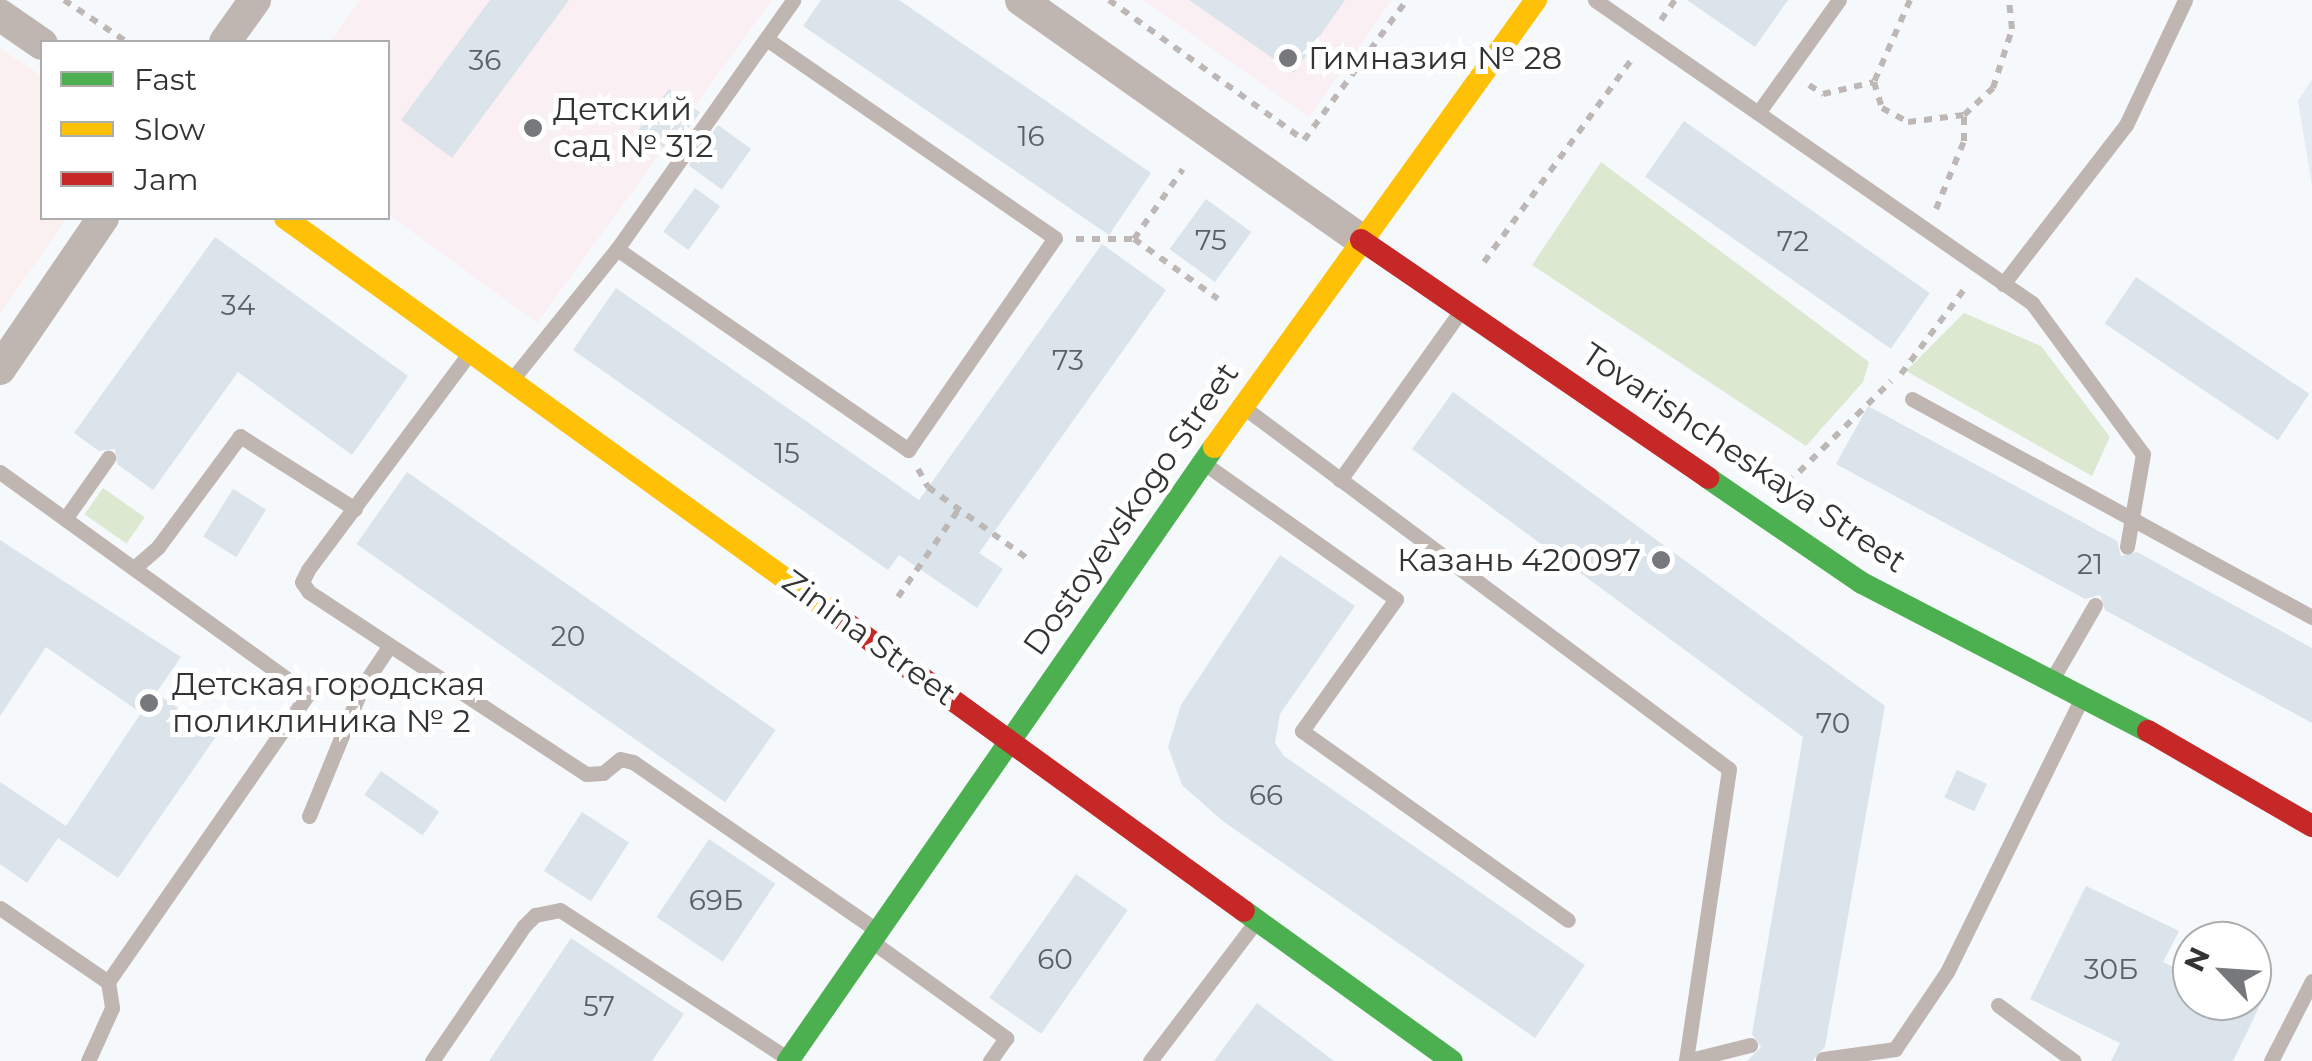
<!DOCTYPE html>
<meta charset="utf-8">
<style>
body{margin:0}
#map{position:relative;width:2312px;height:1061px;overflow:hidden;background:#f6f9fc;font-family:Montserrat,sans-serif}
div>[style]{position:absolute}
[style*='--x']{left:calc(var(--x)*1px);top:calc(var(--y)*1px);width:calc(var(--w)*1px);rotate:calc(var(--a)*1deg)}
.commercial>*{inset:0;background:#fbf0f0}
.built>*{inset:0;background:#e4ebf2}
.education>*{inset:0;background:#faf0f3}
.green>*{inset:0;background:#dce8d0;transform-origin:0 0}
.building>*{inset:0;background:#dbe3eb;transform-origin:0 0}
.path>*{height:6px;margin-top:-3px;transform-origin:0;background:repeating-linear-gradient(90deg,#bdb8b5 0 8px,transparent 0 16px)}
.lane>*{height:15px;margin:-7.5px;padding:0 7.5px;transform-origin:7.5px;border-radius:7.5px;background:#bfb6b1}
.street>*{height:32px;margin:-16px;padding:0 16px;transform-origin:16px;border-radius:16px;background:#bfb6b1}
.fast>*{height:22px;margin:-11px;padding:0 11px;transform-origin:11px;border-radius:11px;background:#4caf50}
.slow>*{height:22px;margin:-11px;padding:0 11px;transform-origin:11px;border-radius:11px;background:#ffc107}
.jam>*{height:22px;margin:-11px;padding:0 11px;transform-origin:11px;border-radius:11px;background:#c62828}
.dots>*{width:28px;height:28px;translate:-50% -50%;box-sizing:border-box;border:5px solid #fff;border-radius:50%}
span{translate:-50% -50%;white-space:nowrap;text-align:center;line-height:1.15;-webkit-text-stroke:10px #fff;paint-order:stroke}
.number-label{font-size:28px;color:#5c6064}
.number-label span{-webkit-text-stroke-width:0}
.poi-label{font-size:32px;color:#313335}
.left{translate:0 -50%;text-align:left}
.right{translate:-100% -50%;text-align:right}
.street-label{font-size:32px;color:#313335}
.legend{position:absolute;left:40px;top:40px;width:350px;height:180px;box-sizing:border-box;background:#fff;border:2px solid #adadae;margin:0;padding:12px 18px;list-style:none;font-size:30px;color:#313335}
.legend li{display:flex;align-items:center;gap:20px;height:50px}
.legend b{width:50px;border:2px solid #adadae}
.north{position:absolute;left:2172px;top:921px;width:100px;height:100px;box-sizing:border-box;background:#fff;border:2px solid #adadae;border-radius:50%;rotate:295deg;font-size:28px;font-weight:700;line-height:40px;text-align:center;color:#313335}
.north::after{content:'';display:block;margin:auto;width:35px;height:45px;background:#76787b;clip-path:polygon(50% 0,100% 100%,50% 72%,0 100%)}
</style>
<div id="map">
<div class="commercial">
<i style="clip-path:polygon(0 48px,42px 76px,42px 218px,67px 218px,0 314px)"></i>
</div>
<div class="built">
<i style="clip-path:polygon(2312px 79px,2312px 186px,2298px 101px)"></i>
</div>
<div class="education">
<i style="clip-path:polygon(360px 0,772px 0,537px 323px,388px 214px,388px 42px,329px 42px)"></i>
<i style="clip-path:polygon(1143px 0,1392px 0,1309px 117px)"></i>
</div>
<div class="green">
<i style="clip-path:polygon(1601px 162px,1869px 362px,1863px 382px,1806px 446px,1532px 265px)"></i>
<i style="clip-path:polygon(1964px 313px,2041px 346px,2110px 437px,2092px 476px,1906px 371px)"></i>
<i style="left:103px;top:488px;width:51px;height:32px;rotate:35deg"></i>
</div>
<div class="building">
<i style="clip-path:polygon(490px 0,569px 0,452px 158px,401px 120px)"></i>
<i style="clip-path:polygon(821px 0,899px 0,1151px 173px,1109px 235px,803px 26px)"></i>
<i style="clip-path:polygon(1189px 0,1345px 0,1294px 73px)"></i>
<i style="clip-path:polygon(1687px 0,1788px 0,1755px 47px)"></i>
<i style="left:669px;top:89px;width:39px;height:50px;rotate:37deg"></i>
<i style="left:1684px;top:121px;width:300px;height:68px;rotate:35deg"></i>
<i style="left:718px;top:125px;width:41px;height:50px;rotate:36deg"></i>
<i style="left:695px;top:188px;width:31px;height:54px;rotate:36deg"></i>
<i style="left:1206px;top:199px;width:56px;height:62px;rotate:36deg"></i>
<i style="clip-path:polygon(215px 237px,408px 376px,352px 455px,238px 372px,153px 490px,117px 464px,115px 449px,99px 451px,74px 433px)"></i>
<i style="clip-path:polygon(1102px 244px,1166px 290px,979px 553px,1003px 569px,977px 608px,899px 555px,888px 570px,573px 350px,616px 288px,919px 500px)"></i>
<i style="left:2136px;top:277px;width:209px;height:56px;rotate:34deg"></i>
<i style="clip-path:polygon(1453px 392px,1885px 706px,1825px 1047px,1812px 1061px,1747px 1061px,1761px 1047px,1752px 1034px,1803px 737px,1412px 449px)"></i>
<i style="clip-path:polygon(1868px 406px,2117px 541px,2121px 556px,2137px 552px,2312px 648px,2312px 723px,2105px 610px,2100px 595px,2085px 599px,1836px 464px)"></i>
<i style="left:407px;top:472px;width:450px;height:88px;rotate:35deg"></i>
<i style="left:233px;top:489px;width:39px;height:56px;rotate:32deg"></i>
<i style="clip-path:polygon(0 540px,181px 657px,156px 693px,217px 735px,118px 878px,58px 838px,27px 883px,0 864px,0 782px,66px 826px,141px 713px,46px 647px,0 716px)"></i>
<i style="clip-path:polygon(1280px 555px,1355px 606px,1280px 714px,1275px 743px,1284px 756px,1585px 965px,1535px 1038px,1224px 822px,1182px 785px,1168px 747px,1181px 705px)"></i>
<i style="left:1957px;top:770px;width:33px;height:30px;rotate:25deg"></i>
<i style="left:381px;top:771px;width:71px;height:29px;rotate:35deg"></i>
<i style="left:582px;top:812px;width:56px;height:70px;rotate:33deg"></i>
<i style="left:709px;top:839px;width:80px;height:94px;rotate:34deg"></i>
<i style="left:1076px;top:874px;width:63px;height:151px;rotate:35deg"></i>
<i style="clip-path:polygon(2086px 886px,2179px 931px,2163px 962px,2192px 976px,2192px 1001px,2262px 1001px,2233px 1061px,2111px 1061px,2120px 1043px,2030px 999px)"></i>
<i style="clip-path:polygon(571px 938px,684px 1014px,652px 1061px,489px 1061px)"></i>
<i style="clip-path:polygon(1257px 1003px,1334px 1061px,1214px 1061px)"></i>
</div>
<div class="path">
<i style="--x:64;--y:0;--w:76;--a:33.7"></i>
<i style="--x:1109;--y:0;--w:240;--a:35.7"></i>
<i style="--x:1304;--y:140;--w:174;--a:-53.7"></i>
<i style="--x:1910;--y:0;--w:90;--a:113.7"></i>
<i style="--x:1874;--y:82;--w:27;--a:73"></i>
<i style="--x:1882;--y:108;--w:30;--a:28"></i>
<i style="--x:1908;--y:122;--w:56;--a:-7.1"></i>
<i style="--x:1964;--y:115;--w:40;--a:-43"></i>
<i style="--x:1993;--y:88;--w:62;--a:-72.1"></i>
<i style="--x:2012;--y:29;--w:29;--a:-96"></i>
<i style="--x:1661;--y:20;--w:24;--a:-55"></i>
<i style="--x:1809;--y:85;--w:17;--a:33"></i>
<i style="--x:1823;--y:94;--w:52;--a:-13.2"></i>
<i style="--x:1936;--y:209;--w:74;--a:-67.6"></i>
<i style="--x:1964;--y:141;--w:26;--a:-90"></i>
<i style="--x:1076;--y:239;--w:58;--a:0"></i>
<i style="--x:1134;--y:239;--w:103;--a:35.5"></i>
<i style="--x:1134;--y:239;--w:85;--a:-55"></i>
<i style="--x:1484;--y:262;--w:253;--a:-53.9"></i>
<i style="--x:1901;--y:374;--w:107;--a:-53.3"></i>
<i style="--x:918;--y:469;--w:21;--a:61"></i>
<i style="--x:928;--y:487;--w:127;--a:35.7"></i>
<i style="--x:1788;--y:483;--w:145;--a:-44.7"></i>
<i style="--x:898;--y:597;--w:107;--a:-55.3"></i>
</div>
<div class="lane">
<i style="--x:1595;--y:0;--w:532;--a:34.74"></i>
<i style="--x:2032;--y:303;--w:187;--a:53.7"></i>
<i style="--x:2143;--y:454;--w:94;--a:99.8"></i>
<i style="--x:1758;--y:113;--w:139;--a:-54.4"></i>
<i style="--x:617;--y:249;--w:354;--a:34.6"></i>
<i style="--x:908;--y:450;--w:258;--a:-55.3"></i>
<i style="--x:1055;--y:238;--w:350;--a:-145.4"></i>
<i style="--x:2003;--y:284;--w:201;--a:-52.3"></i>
<i style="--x:2126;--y:125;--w:138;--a:-64.7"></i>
<i style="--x:468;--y:355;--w:268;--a:126.7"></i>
<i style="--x:308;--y:570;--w:13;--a:117"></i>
<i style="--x:302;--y:582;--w:12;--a:55"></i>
<i style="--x:309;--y:592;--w:331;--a:33.3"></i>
<i style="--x:586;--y:774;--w:17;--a:-3"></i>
<i style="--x:603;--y:773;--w:22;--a:-39"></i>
<i style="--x:620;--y:759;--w:13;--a:13"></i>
<i style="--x:633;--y:762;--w:293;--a:34.6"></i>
<i style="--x:514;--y:377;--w:164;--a:-51.2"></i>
<i style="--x:617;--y:249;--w:305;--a:-54.7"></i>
<i style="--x:1912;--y:399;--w:456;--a:28.6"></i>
<i style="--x:1246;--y:409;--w:602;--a:36.7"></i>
<i style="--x:1729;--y:769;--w:295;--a:98.4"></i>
<i style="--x:1205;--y:464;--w:234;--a:35.3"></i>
<i style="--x:1396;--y:599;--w:162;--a:125.5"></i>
<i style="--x:1302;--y:731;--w:326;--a:35.4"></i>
<i style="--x:0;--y:472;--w:380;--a:35.8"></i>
<i style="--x:308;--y:694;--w:351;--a:124.8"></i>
<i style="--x:108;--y:982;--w:26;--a:81"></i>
<i style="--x:112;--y:1008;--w:58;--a:114.4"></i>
<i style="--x:1340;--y:480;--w:206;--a:-54.5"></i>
<i style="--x:65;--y:519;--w:75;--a:-54.8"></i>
<i style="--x:134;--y:568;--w:32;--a:-41"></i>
<i style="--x:158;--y:547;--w:138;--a:-53.5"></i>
<i style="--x:240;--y:436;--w:136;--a:32.4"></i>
<i style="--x:2054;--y:676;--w:82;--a:-60"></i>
<i style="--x:309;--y:816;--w:139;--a:-67.7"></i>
<i style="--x:362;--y:687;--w:47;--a:-56.3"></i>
<i style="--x:0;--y:908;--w:131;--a:34.4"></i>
<i style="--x:874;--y:943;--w:163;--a:35.7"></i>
<i style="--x:1006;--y:1038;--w:28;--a:125"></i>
<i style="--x:1998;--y:1005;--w:94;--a:36.4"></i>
<i style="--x:1823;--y:1059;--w:73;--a:-7.9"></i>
<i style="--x:1895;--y:1049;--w:93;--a:-56"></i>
<i style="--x:1947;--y:972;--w:305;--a:-63.8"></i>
<i style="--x:432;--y:1061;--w:163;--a:-55.7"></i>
<i style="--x:524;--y:926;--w:16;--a:-45"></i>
<i style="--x:535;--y:915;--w:25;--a:-11"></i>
<i style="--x:560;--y:910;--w:271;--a:33.1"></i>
<i style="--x:1150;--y:1061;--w:172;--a:-52.8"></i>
<i style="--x:1686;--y:1061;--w:66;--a:-14"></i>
<i style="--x:2271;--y:1061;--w:90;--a:-62.9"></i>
</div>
<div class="street">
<i style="--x:1021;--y:0;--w:416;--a:35.2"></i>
<i style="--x:0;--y:15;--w:51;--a:34.6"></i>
<i style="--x:225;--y:42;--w:52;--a:-54.5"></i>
<i style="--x:0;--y:369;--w:183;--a:-55.7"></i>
</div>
<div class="fast">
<i style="--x:1708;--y:478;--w:186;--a:34.3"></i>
<i style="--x:1862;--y:583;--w:322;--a:27.4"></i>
<i style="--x:1244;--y:911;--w:256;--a:35.8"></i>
<i style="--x:788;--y:1061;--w:747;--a:-55.25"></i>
</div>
<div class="slow">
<i style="--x:285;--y:218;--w:682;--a:35.81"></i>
<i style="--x:1214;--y:447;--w:551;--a:-54.23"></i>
</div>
<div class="jam">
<i style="--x:1361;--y:240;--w:421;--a:34.4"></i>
<i style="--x:838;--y:617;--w:501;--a:35.91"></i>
<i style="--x:2148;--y:731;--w:190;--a:30.1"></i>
</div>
<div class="dots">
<i style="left:1288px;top:58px;background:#76787b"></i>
<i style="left:533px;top:128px;background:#76787b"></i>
<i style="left:1661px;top:560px;background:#76787b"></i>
<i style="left:149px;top:703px;background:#76787b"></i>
</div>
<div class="number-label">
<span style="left:485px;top:60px">36</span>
<span style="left:1031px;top:136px">16</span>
<span style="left:1211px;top:240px">75</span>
<span style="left:1793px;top:241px">72</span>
<span style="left:238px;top:305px">34</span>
<span style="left:1068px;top:360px">73</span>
<span style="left:787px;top:453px">15</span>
<span style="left:2090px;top:564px">21</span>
<span style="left:568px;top:636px">20</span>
<span style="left:1833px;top:723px">70</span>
<span style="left:1266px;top:795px">66</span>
<span style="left:716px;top:900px">69Б</span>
<span style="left:1055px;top:959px">60</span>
<span style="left:2111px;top:969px">30Б</span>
<span style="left:599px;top:1006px">57</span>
</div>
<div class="poi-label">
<span class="left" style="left:1308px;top:58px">Гимназия № 28</span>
<span class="left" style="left:553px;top:128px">Детский<br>сад № 312</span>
<span class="right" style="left:1641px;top:560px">Казань 420097</span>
<span class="left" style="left:172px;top:703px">Детская городская<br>поликлиника № 2</span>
</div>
<div class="street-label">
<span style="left:1744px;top:458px;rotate:34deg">Tovarishcheskaya Street</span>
<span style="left:1131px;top:509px;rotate:-55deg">Dostoyevskogo Street</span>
<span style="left:869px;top:638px;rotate:36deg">Zinina Street</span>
</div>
<ul class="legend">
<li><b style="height:12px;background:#4caf50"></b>Fast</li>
<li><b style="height:12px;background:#ffc107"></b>Slow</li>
<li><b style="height:12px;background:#c62828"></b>Jam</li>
</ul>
<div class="north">N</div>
</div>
